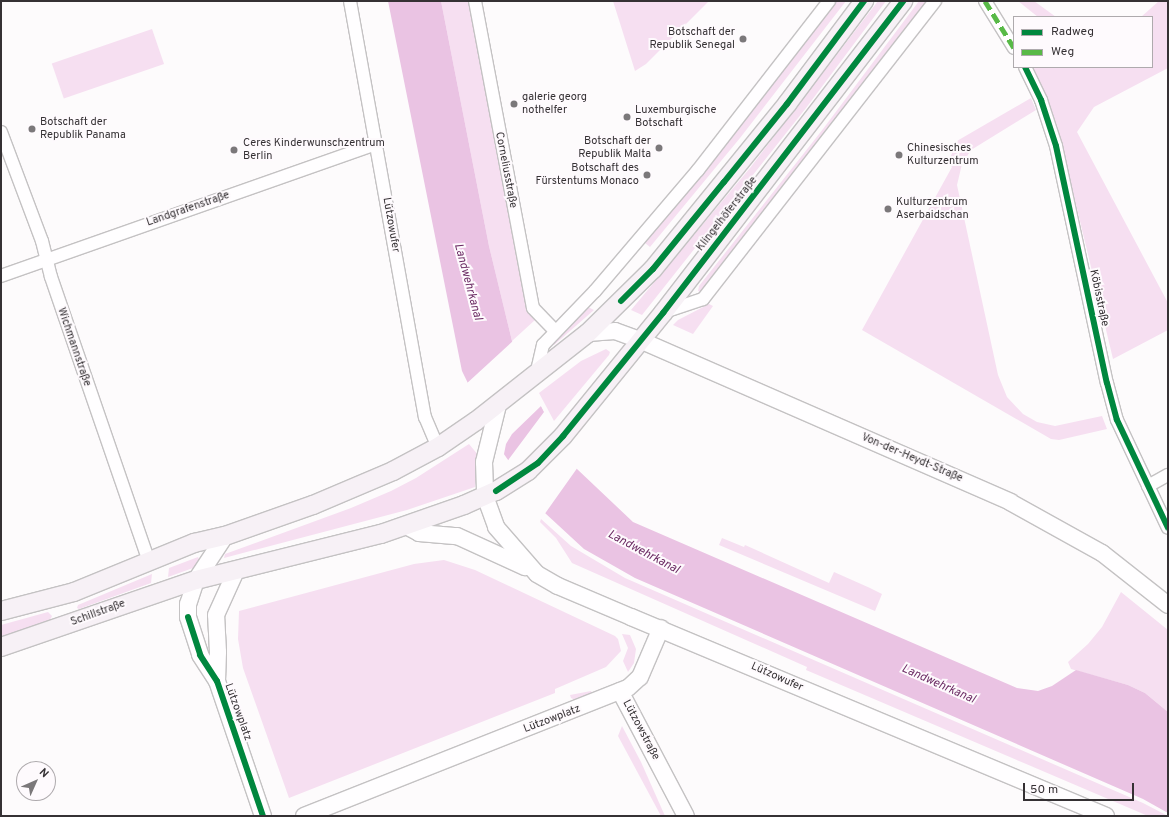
<!DOCTYPE html>
<meta charset="utf-8">
<style>
body{margin:0}
#map{position:relative;width:1169px;height:817px;overflow:hidden;background:#fdfbfc;font-family:Overpass,sans-serif}
div>[style]{position:absolute}
[style*='--x']{left:calc(var(--x)*1px);top:calc(var(--y)*1px);width:calc(var(--w)*1px);rotate:calc(var(--a)*1deg)}
.green>*{inset:0;background:#f6dff1;transform-origin:0 0}
.water>*{inset:0;background:#eac3e3}
.pier>*{inset:0;background:#fdfbfc}
.roads{filter:drop-shadow(1px 0 #c4c2c3) drop-shadow(-1px 0 #c4c2c3) drop-shadow(0 1px #c4c2c3) drop-shadow(0 -1px #c4c2c3)}
.street>*{height:12px;margin:-6px;padding:0 6px;transform-origin:6px;border-radius:6px;background:#fffeff}
.secondary>*{height:16px;margin:-8px;padding:0 8px;transform-origin:8px;border-radius:8px;background:#fffeff}
.primary>*{height:18px;margin:-9px;padding:0 9px;transform-origin:9px;border-radius:9px;background:#f7f1f6}
.quiet>*{height:5px;margin-top:-2.5px;transform-origin:0;background:repeating-linear-gradient(90deg,#58b947 0 10px,transparent 0 15px)}
.cycleway>*{height:6px;margin:-3px;padding:0 3px;transform-origin:3px;border-radius:3px;background:#00873e}
.dots>*{width:11px;height:11px;translate:-50% -50%;box-sizing:border-box;border:2px solid #fefafd;border-radius:50%}
span{translate:-50% -50%;white-space:nowrap;text-align:center;line-height:1.15;-webkit-text-stroke:4px #fefafd;paint-order:stroke}
.poi-label{font-size:11px;color:#353134}
.right{translate:-100% -50%;text-align:right}
.left{translate:0 -50%;text-align:left}
.street-label{font-size:11px;color:#353134}
.water-label{font-size:12px;color:#6b2b63;font-style:italic}
.frame{position:absolute;inset:0;border:2px solid #353134;pointer-events:none}
.legend{position:absolute;left:1013px;top:16px;width:140px;height:52px;box-sizing:border-box;background:#fefafd;border:1px solid #aeaaad;margin:0;padding:5px 7px;list-style:none;font-size:12px;color:#353134}
.legend li{display:flex;align-items:center;gap:8px;height:20px}
.legend b{width:20px;border:1px solid #aeaaad}
.north{position:absolute;left:16px;top:761px;width:40px;height:40px;box-sizing:border-box;background:#fefafd;border:1px solid #aeaaad;border-radius:50%;rotate:45deg;font-size:11px;font-weight:700;line-height:16px;text-align:center;color:#353134}
.north::after{content:'';display:block;margin:auto;width:14px;height:18px;background:#7b787a;clip-path:polygon(50% 0,100% 100%,50% 72%,0 100%)}
.scale{position:absolute;left:1023px;top:783px;width:111px;height:18px;box-sizing:border-box;border:2px solid #353134;border-top:0;padding-left:5px;font-size:12px;line-height:14px;white-space:nowrap;color:#353134;-webkit-text-stroke:3px #fefafd;paint-order:stroke}
</style>
<div id="map">
<div class="green">
<i style="clip-path:polygon(441px 1px,470px 1px,518px 267px,527px 302px,535px 320px,512px 341px,489px 246px)"></i>
<i style="clip-path:polygon(613px 1px,709px 1px,646px 64px,635px 71px)"></i>
<i style="clip-path:polygon(837px 1px,846px 1px,740px 138px,650px 247px,645px 243px,743px 123px)"></i>
<i style="clip-path:polygon(878px 1px,886px 1px,806px 108px,642px 315px,631px 310px,750px 168px)"></i>
<i style="clip-path:polygon(919px 1px,928px 1px,702px 292px,698px 291px,699px 286px,823px 129px)"></i>
<i style="clip-path:polygon(1018px 1px,1034px 1px,1056px 17px,1038px 17px)"></i>
<i style="clip-path:polygon(1159px 1px,1168px 1px,1168px 68px,1094px 107px,1077px 132px,1168px 303px,1168px 330px,1113px 359px,1057px 125px,1033px 67px,1152px 67px,1152px 17px,1141px 17px)"></i>
<i style="left:152px;top:29px;width:37px;height:106px;rotate:71deg"></i>
<i style="clip-path:polygon(1031px 98px,1036px 110px,971px 150px,962px 164px,957px 185px,998px 375px,1007px 397px,1023px 414px,1037px 422px,1055px 426px,1102px 416px,1107px 429px,1059px 440px,1051px 439px,862px 330px,952px 167px,948px 162px,954px 149px,950px 145px)"></i>
<i style="clip-path:polygon(709px 304px,713px 306px,693px 334px,673px 325px,678px 320px)"></i>
<i style="clip-path:polygon(588px 307px,594px 310px,554px 345px,551px 343px)"></i>
<i style="clip-path:polygon(606px 349px,610px 352px,609px 355px,554px 421px,539px 393px,581px 361px)"></i>
<i style="clip-path:polygon(469px 444px,479px 456px,475px 487px,407px 510px,224px 558px,225px 554px,351px 508px,391px 491px,416px 478px)"></i>
<i style="clip-path:polygon(541px 519px,571px 546px,625px 578px,1143px 803px,1168px 816px,1148px 816px,806px 670px,807px 667px,572px 563px,556px 538px,540px 522px)"></i>
<i style="clip-path:polygon(722px 538px,744px 547px,745px 545px,829px 583px,834px 572px,870px 588px,882px 594px,875px 611px,719px 545px)"></i>
<i style="clip-path:polygon(198px 557px,200px 561px,193px 568px,168px 577px,169px 568px)"></i>
<i style="clip-path:polygon(444px 560px,475px 570px,615px 636px,618px 639px,621px 651px,606px 667px,555px 689px,555px 693px,289px 798px,243px 668px,238px 639px,239px 611px,414px 564px)"></i>
<i style="clip-path:polygon(152px 574px,151px 583px,79px 609px,77px 608px,78px 605px)"></i>
<i style="clip-path:polygon(1121px 592px,1168px 630px,1168px 712px,1145px 693px,1128px 685px,1071px 669px,1068px 662px,1088px 644px,1102px 627px)"></i>
<i style="clip-path:polygon(48px 612px,52px 616px,50px 620px,1px 637px,1px 625px)"></i>
<i style="clip-path:polygon(622px 634px,630px 635px,636px 649px,634px 663px,628px 672px,623px 661px,628px 648px)"></i>
<i style="clip-path:polygon(591px 691px,592px 693px,575px 700px,571px 698px,570px 695px)"></i>
<i style="clip-path:polygon(622px 726px,641px 762px,665px 816px,661px 816px,618px 736px)"></i>
</div>
<div class="water">
<i style="clip-path:polygon(388px 1px,441px 1px,489px 246px,512px 341px,540px 404px,577px 469px,633px 522px,1017px 688px,1038px 691px,1052px 686px,1076px 670px,1128px 685px,1145px 693px,1168px 712px,1168px 813px,1143px 799px,635px 578px,584px 549px,545px 513px,499px 447px,462px 371px)"></i>
</div>
<div class="pier">
<i style="clip-path:polygon(514px 340px,542px 403px,578px 467px,544px 515px,506px 463px,544px 412px,541px 406px,512px 434px,506px 444px,503px 459px,465px 385px)"></i>
</div>
<div class="roads">
<div class="street">
<i style="--x:350;--y:1;--w:423;--a:79.8"></i>
<i style="--x:425;--y:417;--w:33;--a:67"></i>
<i style="--x:475;--y:1;--w:312;--a:79.3"></i>
<i style="--x:533;--y:308;--w:32;--a:46"></i>
<i style="--x:985;--y:1;--w:55;--a:58.3"></i>
<i style="--x:1025;--y:67;--w:37;--a:64"></i>
<i style="--x:1041;--y:100;--w:48;--a:71.9"></i>
<i style="--x:1056;--y:146;--w:242;--a:77.9"></i>
<i style="--x:1107;--y:383;--w:38;--a:75"></i>
<i style="--x:1117;--y:420;--w:119;--a:64.7"></i>
<i style="--x:1;--y:132;--w:116;--a:69.4"></i>
<i style="--x:42;--y:241;--w:37;--a:76"></i>
<i style="--x:51;--y:277;--w:300;--a:71"></i>
<i style="--x:1;--y:276;--w:398;--a:-19.4"></i>
<i style="--x:664;--y:312;--w:41;--a:-18.4"></i>
<i style="--x:703;--y:299;--w:378;--a:-52.1"></i>
<i style="--x:536;--y:375;--w:31;--a:-77"></i>
<i style="--x:543;--y:345;--w:75;--a:-46.1"></i>
<i style="--x:595;--y:291;--w:159;--a:-49.6"></i>
<i style="--x:698;--y:170;--w:214;--a:-52.2"></i>
<i style="--x:1148;--y:486;--w:23;--a:-29"></i>
</div>
<div class="secondary">
<i style="--x:588;--y:333;--w:27;--a:-4"></i>
<i style="--x:615;--y:331;--w:27;--a:20"></i>
<i style="--x:640;--y:340;--w:404;--a:23.6"></i>
<i style="--x:1010;--y:502;--w:105;--a:29"></i>
<i style="--x:1102;--y:553;--w:84;--a:38.2"></i>
<i style="--x:498;--y:405;--w:59;--a:103.8"></i>
<i style="--x:484;--y:462;--w:34;--a:88"></i>
<i style="--x:485;--y:496;--w:33;--a:70"></i>
<i style="--x:496;--y:527;--w:62;--a:48.9"></i>
<i style="--x:537;--y:574;--w:24;--a:30"></i>
<i style="--x:558;--y:586;--w:79;--a:23"></i>
<i style="--x:631;--y:617;--w:515;--a:22.73"></i>
<i style="--x:406;--y:526;--w:15;--a:28"></i>
<i style="--x:419;--y:533;--w:38;--a:5"></i>
<i style="--x:457;--y:536;--w:75;--a:24.5"></i>
<i style="--x:225;--y:536;--w:53;--a:123.4"></i>
<i style="--x:196;--y:580;--w:25;--a:108"></i>
<i style="--x:188;--y:604;--w:13;--a:90"></i>
<i style="--x:188;--y:617;--w:40;--a:72"></i>
<i style="--x:200;--y:655;--w:31;--a:57"></i>
<i style="--x:217;--y:681;--w:143;--a:71.2"></i>
<i style="--x:217;--y:681;--w:29;--a:-88"></i>
<i style="--x:218;--y:652;--w:37;--a:-93"></i>
<i style="--x:216;--y:615;--w:48;--a:-65.6"></i>
<i style="--x:620;--y:691;--w:141;--a:62.2"></i>
<i style="--x:304;--y:816;--w:348;--a:-21.6"></i>
<i style="--x:628;--y:688;--w:16;--a:-43"></i>
<i style="--x:640;--y:677;--w:53;--a:-66.8"></i>
</div>
<div class="primary">
<i style="--x:1;--y:611;--w:75;--a:-14.6"></i>
<i style="--x:74;--y:592;--w:130;--a:-22.2"></i>
<i style="--x:194;--y:543;--w:32;--a:-13"></i>
<i style="--x:225;--y:536;--w:93;--a:-19.4"></i>
<i style="--x:313;--y:505;--w:87;--a:-23"></i>
<i style="--x:393;--y:471;--w:51;--a:-28.1"></i>
<i style="--x:438;--y:447;--w:46;--a:-34.4"></i>
<i style="--x:476;--y:421;--w:142;--a:-38.2"></i>
<i style="--x:588;--y:333;--w:91;--a:-44.6"></i>
<i style="--x:653;--y:269;--w:213;--a:-50.9"></i>
<i style="--x:787;--y:104;--w:129;--a:-53.2"></i>
<i style="--x:1;--y:647;--w:206;--a:-19"></i>
<i style="--x:196;--y:580;--w:191;--a:-14"></i>
<i style="--x:381;--y:534;--w:88;--a:-19.3"></i>
<i style="--x:464;--y:505;--w:35;--a:-24"></i>
<i style="--x:496;--y:491;--w:38;--a:-32"></i>
<i style="--x:528;--y:471;--w:49;--a:-45"></i>
<i style="--x:563;--y:436;--w:159;--a:-50.9"></i>
<i style="--x:663;--y:313;--w:394;--a:-52.4"></i>
</div>
</div>
<div class="quiet">
<i style="--x:985;--y:1;--w:55;--a:58.3"></i>
</div>
<div class="cycleway">
<i style="--x:1025;--y:67;--w:37;--a:64"></i>
<i style="--x:1041;--y:100;--w:48;--a:71.9"></i>
<i style="--x:1056;--y:146;--w:242;--a:77.9"></i>
<i style="--x:1107;--y:383;--w:38;--a:75"></i>
<i style="--x:1117;--y:420;--w:119;--a:64.7"></i>
<i style="--x:621;--y:301;--w:45;--a:-45"></i>
<i style="--x:653;--y:269;--w:112;--a:-50.8"></i>
<i style="--x:724;--y:182;--w:100;--a:-51.1"></i>
<i style="--x:787;--y:104;--w:129;--a:-53.2"></i>
<i style="--x:496;--y:491;--w:50;--a:-33.7"></i>
<i style="--x:538;--y:463;--w:37;--a:-47"></i>
<i style="--x:563;--y:436;--w:159;--a:-50.9"></i>
<i style="--x:663;--y:313;--w:394;--a:-52.4"></i>
<i style="--x:188;--y:617;--w:40;--a:72"></i>
<i style="--x:200;--y:655;--w:31;--a:57"></i>
<i style="--x:217;--y:681;--w:143;--a:71.2"></i>
</div>
<div class="dots">
<i style="left:743px;top:39px;background:#7b787a"></i>
<i style="left:514px;top:104px;background:#7b787a"></i>
<i style="left:627px;top:117px;background:#7b787a"></i>
<i style="left:32px;top:129px;background:#7b787a"></i>
<i style="left:659px;top:148px;background:#7b787a"></i>
<i style="left:234px;top:150px;background:#7b787a"></i>
<i style="left:899px;top:155px;background:#7b787a"></i>
<i style="left:647px;top:175px;background:#7b787a"></i>
<i style="left:888px;top:209px;background:#7b787a"></i>
</div>
<div class="poi-label">
<span class="right" style="left:735px;top:39px">Botschaft der<br>Republik Senegal</span>
<span class="left" style="left:522px;top:104px">galerie georg<br>nothelfer</span>
<span class="left" style="left:635px;top:117px">Luxemburgische<br>Botschaft</span>
<span class="left" style="left:40px;top:129px">Botschaft der<br>Republik Panama</span>
<span class="right" style="left:651px;top:148px">Botschaft der<br>Republik Malta</span>
<span class="left" style="left:243px;top:150px">Ceres Kinderwunschzentrum<br>Berlin</span>
<span class="left" style="left:907px;top:155px">Chinesisches<br>Kulturzentrum</span>
<span class="right" style="left:639px;top:175px">Botschaft des<br>Fürstentums Monaco</span>
<span class="left" style="left:896px;top:209px">Kulturzentrum<br>Aserbaidschan</span>
</div>
<div class="street-label">
<span style="left:506px;top:170px;rotate:79deg">Corneliusstraße</span>
<span style="left:188px;top:209px;rotate:-19deg">Landgrafenstraße</span>
<span style="left:727px;top:214px;rotate:-52deg">Klingelhöferstraße</span>
<span style="left:391px;top:225px;rotate:80deg">Lützowufer</span>
<span style="left:1099px;top:298px;rotate:78deg">Köbisstraße</span>
<span style="left:74px;top:347px;rotate:71deg">Wichmannstraße</span>
<span style="left:912px;top:458px;rotate:23deg">Von-der-Heydt-Straße</span>
<span style="left:98px;top:613px;rotate:-20deg">Schillstraße</span>
<span style="left:777px;top:677px;rotate:24deg">Lützowufer</span>
<span style="left:238px;top:712px;rotate:70deg">Lützowplatz</span>
<span style="left:552px;top:719px;rotate:-21deg">Lützowplatz</span>
<span style="left:641px;top:730px;rotate:62deg">Lützowstraße</span>
</div>
<div class="water-label">
<span style="left:467px;top:282px;rotate:75deg">Landwehrkanal</span>
<span style="left:643px;top:553px;rotate:28deg">Landwehrkanal</span>
<span style="left:938px;top:685px;rotate:24deg">Landwehrkanal</span>
</div>
<div class="frame"></div>
<ul class="legend">
<li><b style="height:5px;background:#00873e"></b>Radweg</li>
<li><b style="height:5px;background:#58b947"></b>Weg</li>
</ul>
<div class="north">N</div>
<div class="scale">50 m</div>
</div>
